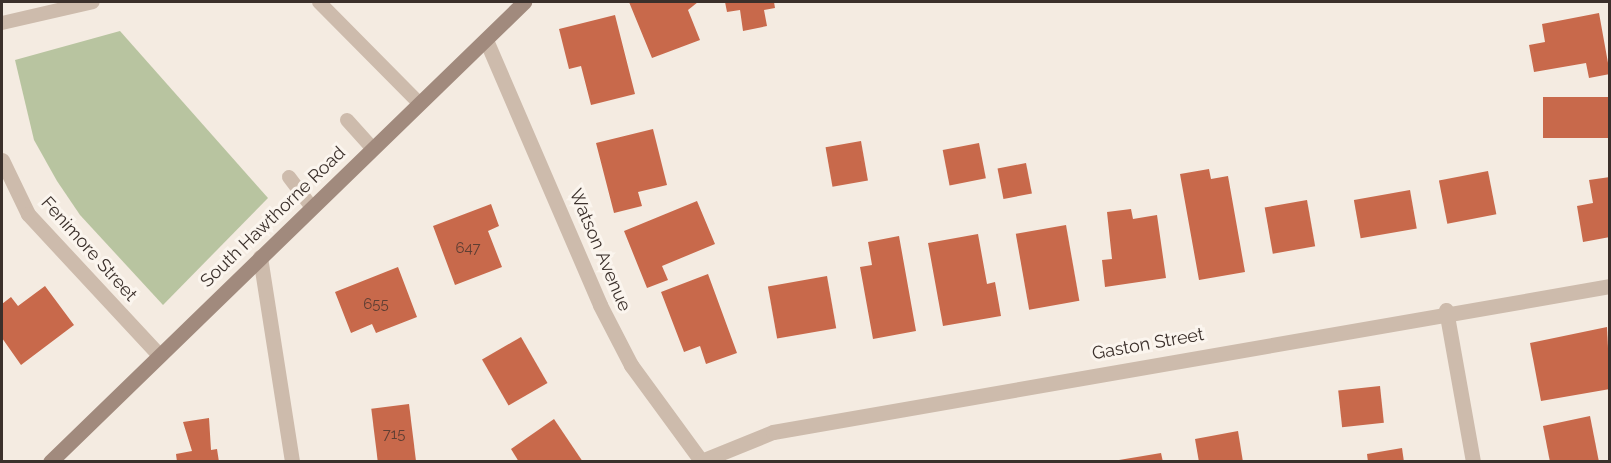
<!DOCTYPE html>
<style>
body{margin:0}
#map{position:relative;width:1611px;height:463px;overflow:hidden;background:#f4ebe1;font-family:Raleway,sans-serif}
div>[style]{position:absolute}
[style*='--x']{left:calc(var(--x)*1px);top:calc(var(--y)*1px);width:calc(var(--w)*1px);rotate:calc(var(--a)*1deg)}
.green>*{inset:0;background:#b8c4a0}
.building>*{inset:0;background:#c8694b;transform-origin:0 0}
.service>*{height:14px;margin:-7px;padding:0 7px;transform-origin:7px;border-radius:7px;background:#cdbbac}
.minor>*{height:15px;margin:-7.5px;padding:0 7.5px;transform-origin:7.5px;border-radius:7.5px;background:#cdbbac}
.secondary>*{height:15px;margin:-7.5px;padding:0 7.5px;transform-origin:7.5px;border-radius:7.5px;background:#a18a7d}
span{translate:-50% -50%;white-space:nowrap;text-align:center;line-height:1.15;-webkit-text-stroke:6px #fbf5ee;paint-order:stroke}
.number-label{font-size:15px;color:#5e3e33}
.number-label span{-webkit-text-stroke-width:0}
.street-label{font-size:18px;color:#3b302b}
.frame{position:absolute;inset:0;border:3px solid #3b302b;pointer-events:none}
</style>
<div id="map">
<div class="green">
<i style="clip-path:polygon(120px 31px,268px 198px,163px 305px,80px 215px,57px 181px,34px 140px,15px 60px)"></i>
</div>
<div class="building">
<i style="clip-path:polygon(629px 2px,698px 2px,688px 10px,700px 40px,652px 58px)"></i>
<i style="clip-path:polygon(725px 2px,774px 2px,775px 8px,764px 10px,767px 26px,743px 31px,740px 10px,727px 12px)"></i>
<i style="clip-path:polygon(1599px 13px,1610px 74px,1589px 78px,1586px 63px,1534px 72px,1529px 45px,1545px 42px,1542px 24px)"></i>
<i style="clip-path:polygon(615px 15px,635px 94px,591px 105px,581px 66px,569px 69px,559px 29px)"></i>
<i style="left:1610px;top:97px;width:41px;height:67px;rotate:90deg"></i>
<i style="clip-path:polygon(653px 129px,667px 185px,638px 192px,642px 206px,614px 213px,596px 143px)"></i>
<i style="left:861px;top:141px;width:40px;height:36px;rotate:80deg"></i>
<i style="left:979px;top:143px;width:36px;height:37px;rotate:79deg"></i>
<i style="left:1026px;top:163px;width:31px;height:29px;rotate:79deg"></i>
<i style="clip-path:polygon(1209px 169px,1211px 179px,1228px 176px,1245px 272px,1199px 280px,1180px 174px)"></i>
<i style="left:1488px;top:171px;width:44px;height:50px;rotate:79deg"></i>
<i style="clip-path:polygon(1610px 177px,1610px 237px,1583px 242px,1577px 206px,1593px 203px,1589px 180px)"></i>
<i style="left:1410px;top:190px;width:39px;height:57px;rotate:80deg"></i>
<i style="left:1307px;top:200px;width:47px;height:43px;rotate:80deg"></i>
<i style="clip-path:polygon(697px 201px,715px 244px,662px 266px,668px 280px,647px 288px,624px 231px)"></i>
<i style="clip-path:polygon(491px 204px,499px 226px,488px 231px,502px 267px,455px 285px,433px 226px)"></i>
<i style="clip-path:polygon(1131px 209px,1133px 219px,1157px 215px,1166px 278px,1105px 287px,1102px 260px,1112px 259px,1107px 212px)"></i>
<i style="left:1066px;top:225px;width:77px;height:51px;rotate:80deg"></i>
<i style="clip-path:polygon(978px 234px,987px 284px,995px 282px,1001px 316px,943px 326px,928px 243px)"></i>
<i style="clip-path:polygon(899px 236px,916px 331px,873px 339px,860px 267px,872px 265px,868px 242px)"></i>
<i style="clip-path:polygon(398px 267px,417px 317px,376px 333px,372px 324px,351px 333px,335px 292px)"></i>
<i style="clip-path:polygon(708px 274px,737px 353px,706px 364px,700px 346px,684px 352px,661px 292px)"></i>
<i style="left:827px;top:276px;width:53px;height:60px;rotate:80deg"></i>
<i style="clip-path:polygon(45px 286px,74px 325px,21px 365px,2px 338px,2px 304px,11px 297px,18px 306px)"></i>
<i style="clip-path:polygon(1607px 327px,1610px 389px,1541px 401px,1530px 343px)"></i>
<i style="left:521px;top:337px;width:53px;height:45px;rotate:60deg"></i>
<i style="left:1380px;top:386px;width:37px;height:42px;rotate:84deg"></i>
<i style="left:409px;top:404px;width:58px;height:38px;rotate:83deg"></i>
<i style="clip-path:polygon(1590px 416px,1599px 462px,1550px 462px,1543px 426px)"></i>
<i style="clip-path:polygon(209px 418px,211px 450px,217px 449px,219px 462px,177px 462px,176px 454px,192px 451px,183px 422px)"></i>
<i style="clip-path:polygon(554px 419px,583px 462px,519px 462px,511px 449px)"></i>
<i style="clip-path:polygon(1238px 431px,1243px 462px,1199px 462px,1195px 439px)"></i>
<i style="clip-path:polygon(1402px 448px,1404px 462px,1368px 462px,1367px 454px)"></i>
<i style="clip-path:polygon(1161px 453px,1163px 462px,1119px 462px,1119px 460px)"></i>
</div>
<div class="service">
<i style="--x:319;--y:2;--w:142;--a:45.3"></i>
<i style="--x:2;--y:23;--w:93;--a:-13"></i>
<i style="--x:347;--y:120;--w:39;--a:48"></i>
<i style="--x:289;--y:177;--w:38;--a:53"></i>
</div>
<div class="minor">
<i style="--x:486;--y:40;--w:288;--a:66.7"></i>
<i style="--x:600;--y:305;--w:68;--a:62.7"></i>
<i style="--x:631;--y:365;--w:120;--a:53.8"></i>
<i style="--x:2;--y:160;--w:60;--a:64.3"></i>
<i style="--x:28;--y:214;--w:192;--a:47.1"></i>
<i style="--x:260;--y:257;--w:207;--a:81.1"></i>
<i style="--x:1446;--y:310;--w:154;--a:79.9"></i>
<i style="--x:699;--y:462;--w:80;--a:-22.1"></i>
<i style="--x:773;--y:432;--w:850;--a:-9.89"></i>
</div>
<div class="secondary">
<i style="--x:50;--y:462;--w:661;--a:-44.14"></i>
</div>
<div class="number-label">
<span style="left:468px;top:249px">647</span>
<span style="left:376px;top:305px">655</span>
<span style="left:394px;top:435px">715</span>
</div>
<div class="street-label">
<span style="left:273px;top:217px;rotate:-44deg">South Hawthorne Road</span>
<span style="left:89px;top:249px;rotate:48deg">Fenimore Street</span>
<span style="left:600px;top:250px;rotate:67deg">Watson Avenue</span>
<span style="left:1148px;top:344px;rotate:-10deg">Gaston Street</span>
</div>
<div class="frame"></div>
</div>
